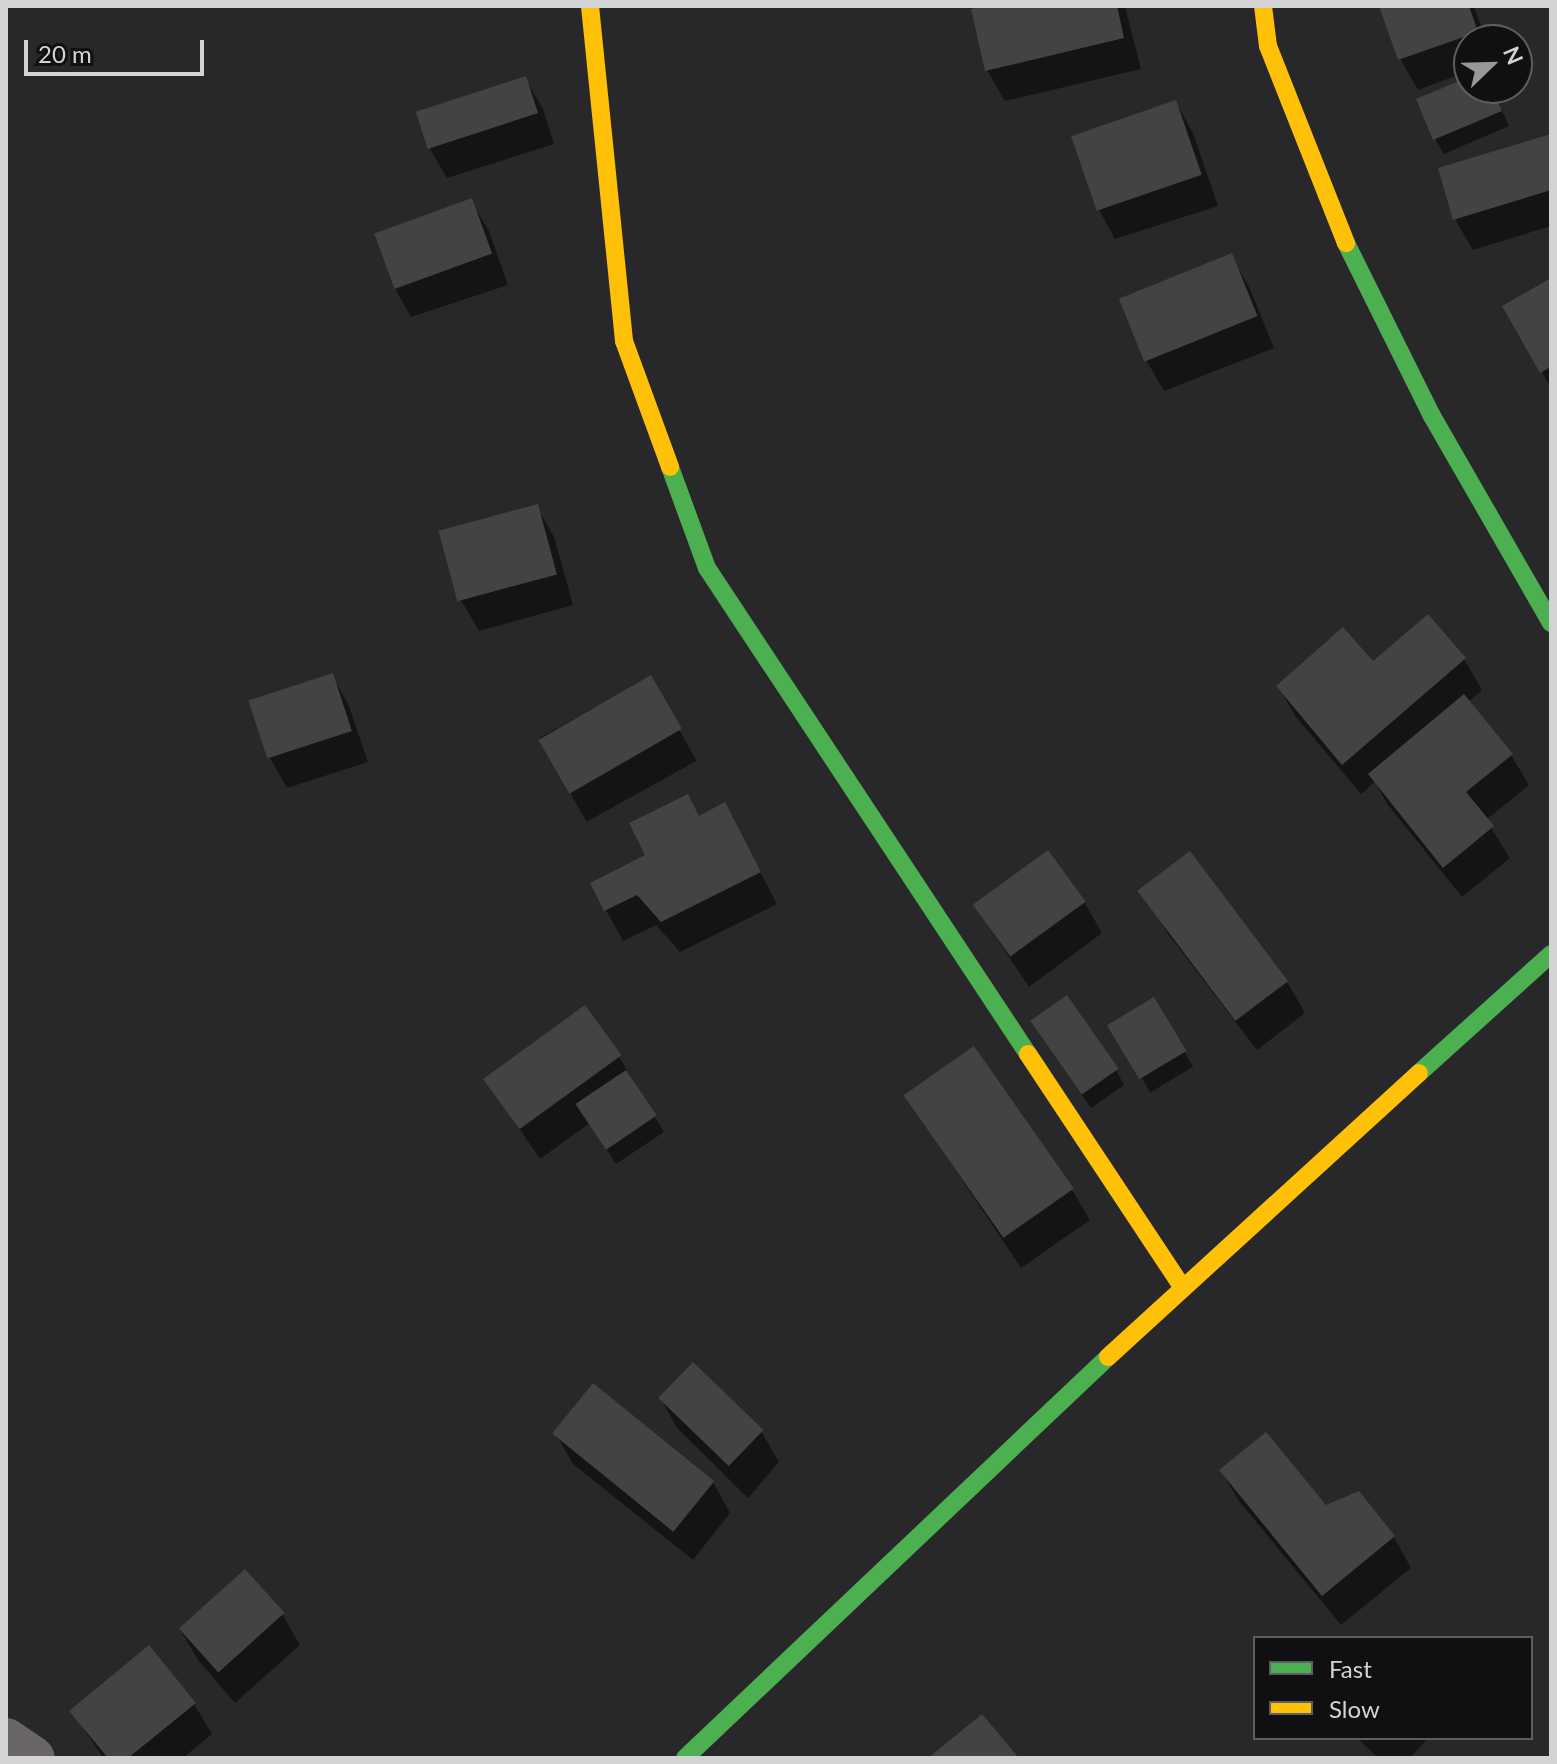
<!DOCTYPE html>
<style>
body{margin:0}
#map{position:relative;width:1557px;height:1764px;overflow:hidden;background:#282729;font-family:Lato,sans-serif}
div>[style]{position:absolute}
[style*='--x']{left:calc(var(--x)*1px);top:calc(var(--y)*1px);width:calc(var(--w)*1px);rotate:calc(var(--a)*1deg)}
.shadow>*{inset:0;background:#0007;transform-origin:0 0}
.building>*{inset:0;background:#434345;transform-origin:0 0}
.street>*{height:44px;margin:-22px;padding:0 22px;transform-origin:22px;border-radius:22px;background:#696568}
.fast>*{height:18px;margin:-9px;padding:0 9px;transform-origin:9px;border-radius:9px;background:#4caf50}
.slow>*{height:18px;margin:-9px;padding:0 9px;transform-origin:9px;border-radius:9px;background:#ffc107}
span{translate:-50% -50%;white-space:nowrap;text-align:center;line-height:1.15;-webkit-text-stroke:6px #100f11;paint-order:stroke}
.frame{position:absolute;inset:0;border:8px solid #d3d2d5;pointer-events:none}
.legend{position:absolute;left:1253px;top:1636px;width:280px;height:104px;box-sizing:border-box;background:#100f11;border:2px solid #5e5d5f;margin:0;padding:10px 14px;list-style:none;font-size:24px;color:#d3d2d5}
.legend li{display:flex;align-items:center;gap:16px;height:40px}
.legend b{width:40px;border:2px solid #5e5d5f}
.north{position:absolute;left:1453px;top:24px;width:80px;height:80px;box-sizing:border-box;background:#100f11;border:2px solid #5e5d5f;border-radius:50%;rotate:67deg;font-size:22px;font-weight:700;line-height:32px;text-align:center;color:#d3d2d5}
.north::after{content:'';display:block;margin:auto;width:28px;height:36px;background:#979699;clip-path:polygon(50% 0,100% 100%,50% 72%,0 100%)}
.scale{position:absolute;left:24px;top:40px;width:180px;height:36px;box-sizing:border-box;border:4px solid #d3d2d5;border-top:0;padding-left:10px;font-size:24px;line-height:28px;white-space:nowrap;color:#d3d2d5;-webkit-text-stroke:6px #100f11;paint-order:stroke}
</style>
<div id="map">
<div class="shadow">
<i style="clip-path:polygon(995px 6px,1125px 6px,1141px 69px,1005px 101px,987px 70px)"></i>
<i style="clip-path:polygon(1382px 6px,1474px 6px,1486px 40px,1469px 40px,1469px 71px,1418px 90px,1400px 59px)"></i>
<i style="clip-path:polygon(525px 78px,543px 109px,554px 144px,447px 178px,429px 147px)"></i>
<i style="clip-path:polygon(1469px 79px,1469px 88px,1492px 88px,1509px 126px,1444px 154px,1435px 139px)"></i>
<i style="clip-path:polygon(1176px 103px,1193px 133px,1218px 206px,1115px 239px,1098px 208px)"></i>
<i style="clip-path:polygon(1551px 136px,1551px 226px,1473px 250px,1455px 219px)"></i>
<i style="clip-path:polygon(471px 201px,489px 231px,508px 285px,411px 317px,394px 287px)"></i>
<i style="clip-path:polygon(1231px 256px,1249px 287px,1274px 348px,1164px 391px,1146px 360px,1121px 300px)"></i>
<i style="clip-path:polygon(1551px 280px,1551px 388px,1504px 307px)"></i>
<i style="clip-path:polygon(537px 507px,554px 537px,573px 605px,479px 631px,461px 600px)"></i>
<i style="clip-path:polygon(1428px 617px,1464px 659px,1482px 690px,1468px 702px,1511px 755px,1529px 785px,1486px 820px,1510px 858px,1462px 897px,1388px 805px,1375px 782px,1361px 794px,1296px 717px,1278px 686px,1373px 664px)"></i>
<i style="clip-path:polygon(332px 675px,349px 706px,368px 762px,287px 788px,270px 758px,251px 701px)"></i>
<i style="left:650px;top:677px;width:96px;height:126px;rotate:61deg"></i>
<i style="clip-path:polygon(725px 805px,777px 904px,680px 952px,656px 925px,623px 941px,606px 910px,647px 856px,699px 818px)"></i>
<i style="clip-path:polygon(1085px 903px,1102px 933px,1029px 987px,975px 906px)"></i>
<i style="clip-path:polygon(1150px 903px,1287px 982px,1305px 1013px,1257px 1050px,1168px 934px)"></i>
<i style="left:1153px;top:1000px;width:78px;height:50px;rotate:59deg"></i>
<i style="clip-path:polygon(584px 1008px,619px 1057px,664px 1132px,616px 1164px,590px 1123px,540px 1159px,487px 1081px)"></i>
<i style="clip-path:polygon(1041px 1036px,1116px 1070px,1124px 1085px,1091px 1108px)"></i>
<i style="clip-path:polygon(906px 1096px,1072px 1190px,1090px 1220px,1021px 1268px)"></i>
<i style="clip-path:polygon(660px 1397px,761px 1431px,779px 1462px,748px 1498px,677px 1428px)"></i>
<i style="clip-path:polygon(556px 1434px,713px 1482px,730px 1513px,693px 1560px,573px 1464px)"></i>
<i style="clip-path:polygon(1221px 1471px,1326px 1507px,1394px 1537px,1411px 1568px,1341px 1625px,1239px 1501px)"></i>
<i style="clip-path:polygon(245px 1572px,282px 1614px,300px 1645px,235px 1703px,198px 1660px,180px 1629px)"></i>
<i style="clip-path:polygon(194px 1704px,212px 1734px,183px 1758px,103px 1758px,72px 1711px)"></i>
<i style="clip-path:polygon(1357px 1738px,1428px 1738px,1410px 1758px,1378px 1758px)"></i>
</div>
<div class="building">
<i style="clip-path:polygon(986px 6px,1117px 6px,1124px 38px,985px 71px,971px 9px)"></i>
<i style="clip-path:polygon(1379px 6px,1469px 6px,1478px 32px,1398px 60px)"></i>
<i style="left:526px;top:76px;width:39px;height:116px;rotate:72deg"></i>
<i style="clip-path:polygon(1469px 77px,1469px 88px,1492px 88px,1502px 111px,1433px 140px,1416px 99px)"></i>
<i style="left:1176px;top:100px;width:79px;height:111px;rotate:71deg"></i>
<i style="clip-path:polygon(1551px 134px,1551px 190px,1453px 220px,1438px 168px)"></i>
<i style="left:472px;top:198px;width:59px;height:104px;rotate:70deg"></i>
<i style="left:1232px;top:253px;width:68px;height:122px;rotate:68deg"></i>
<i style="clip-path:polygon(1551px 278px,1551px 367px,1540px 373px,1502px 306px)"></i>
<i style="left:538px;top:504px;width:73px;height:103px;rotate:75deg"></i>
<i style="clip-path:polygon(1428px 614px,1466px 658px,1342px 765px,1276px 686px,1343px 627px,1373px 661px)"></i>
<i style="left:333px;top:673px;width:61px;height:89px;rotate:72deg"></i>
<i style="left:651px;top:675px;width:62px;height:130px;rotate:60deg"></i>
<i style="clip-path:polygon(1464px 694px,1513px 754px,1466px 792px,1494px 826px,1443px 868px,1368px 774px)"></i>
<i style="clip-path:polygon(688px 794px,699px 816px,725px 802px,761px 872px,661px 922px,637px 895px,604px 911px,590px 883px,645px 855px,629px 823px)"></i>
<i style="left:1048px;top:850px;width:64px;height:93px;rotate:54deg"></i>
<i style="left:1190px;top:851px;width:163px;height:66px;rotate:53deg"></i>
<i style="left:1067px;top:995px;width:90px;height:45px;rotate:55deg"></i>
<i style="left:1154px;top:997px;width:63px;height:55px;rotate:59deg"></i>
<i style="left:585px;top:1005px;width:62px;height:126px;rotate:54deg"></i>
<i style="left:974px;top:1046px;width:174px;height:86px;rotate:55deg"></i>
<i style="left:626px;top:1070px;width:55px;height:61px;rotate:56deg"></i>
<i style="left:693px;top:1362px;width:98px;height:50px;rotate:44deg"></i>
<i style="left:593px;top:1383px;width:156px;height:65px;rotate:39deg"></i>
<i style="clip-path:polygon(1266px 1432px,1326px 1505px,1359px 1491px,1395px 1536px,1322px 1596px,1219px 1470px)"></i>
<i style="left:245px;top:1569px;width:59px;height:89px;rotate:48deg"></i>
<i style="clip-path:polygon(149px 1645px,196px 1703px,128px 1758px,108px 1758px,69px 1711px)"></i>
<i style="clip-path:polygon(982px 1714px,1019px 1758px,928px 1758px)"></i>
</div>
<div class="street">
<i style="--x:6;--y:1740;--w:32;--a:34"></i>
</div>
<div class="fast">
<i style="--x:1346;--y:243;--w:193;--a:63.6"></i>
<i style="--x:1432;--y:416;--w:239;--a:60.1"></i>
<i style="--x:670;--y:467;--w:108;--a:69.9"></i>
<i style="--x:707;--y:568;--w:582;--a:56.56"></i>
<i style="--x:1419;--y:1073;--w:178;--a:-42"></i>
<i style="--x:685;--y:1758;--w:583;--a:-43.47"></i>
</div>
<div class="slow">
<i style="--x:590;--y:6;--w:337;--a:84.2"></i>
<i style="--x:624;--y:341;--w:134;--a:69.9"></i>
<i style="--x:1263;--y:6;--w:40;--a:82.9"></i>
<i style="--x:1268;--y:46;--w:212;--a:68.4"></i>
<i style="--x:1028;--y:1054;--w:279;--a:56.5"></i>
<i style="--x:1108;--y:1357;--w:421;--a:-42.4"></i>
</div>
<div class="frame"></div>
<ul class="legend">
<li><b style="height:10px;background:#4caf50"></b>Fast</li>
<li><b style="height:10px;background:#ffc107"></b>Slow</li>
</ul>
<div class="north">N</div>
<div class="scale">20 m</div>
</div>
